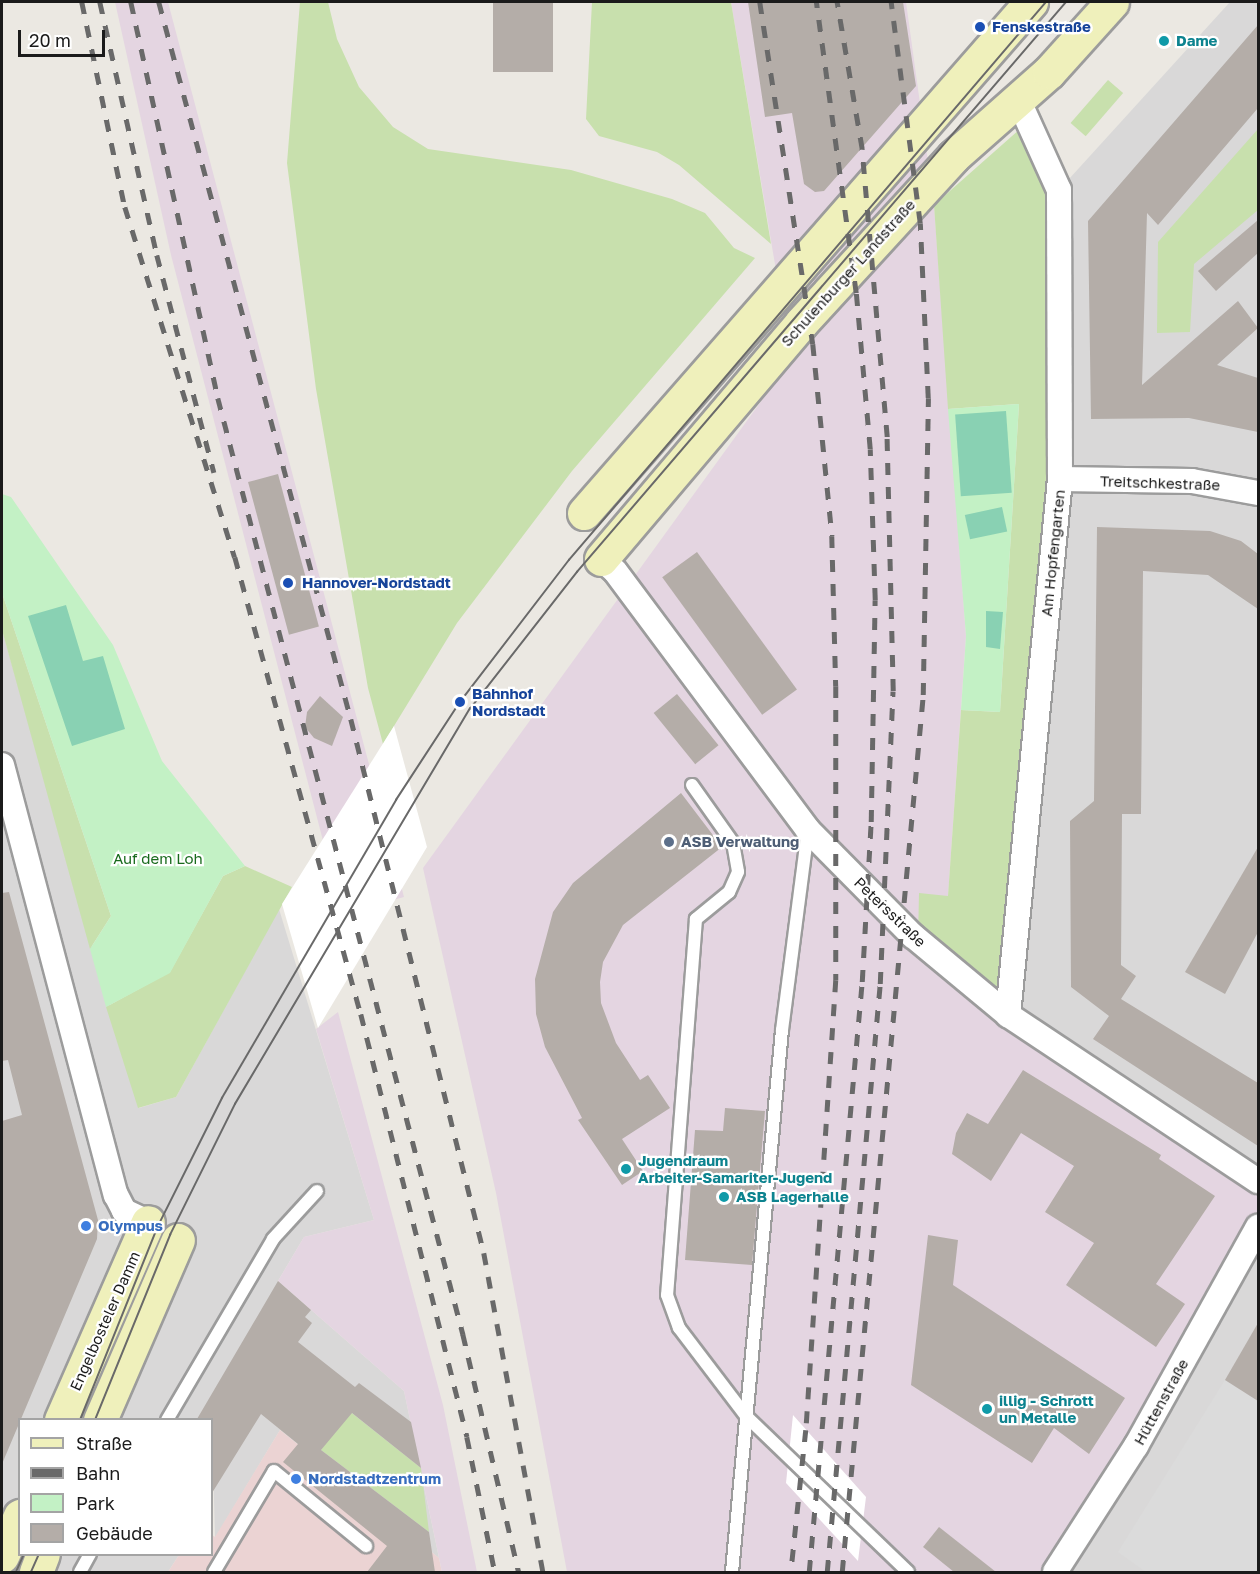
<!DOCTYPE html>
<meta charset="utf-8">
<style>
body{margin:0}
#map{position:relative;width:1260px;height:1574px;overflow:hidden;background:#ebe8e2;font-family:"Golos Text",sans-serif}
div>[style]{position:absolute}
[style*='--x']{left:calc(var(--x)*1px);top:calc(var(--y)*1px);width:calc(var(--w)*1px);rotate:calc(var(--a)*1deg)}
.residential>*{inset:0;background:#d9d8d8}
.commercial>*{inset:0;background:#ebd3d3}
.industrial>*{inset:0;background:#e4d5e1}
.grass>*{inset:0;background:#c8e0ad;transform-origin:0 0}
.park>*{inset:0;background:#c3f1c5}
.pitch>*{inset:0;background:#89d1b3;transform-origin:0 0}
.parking>*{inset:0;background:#dbdbdb}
.pier>*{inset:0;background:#fff}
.building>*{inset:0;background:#b4ada8;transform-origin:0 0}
.roads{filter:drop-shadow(2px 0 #9c9c9c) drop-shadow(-2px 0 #9c9c9c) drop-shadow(0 2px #9c9c9c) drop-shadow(0 -2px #9c9c9c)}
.lane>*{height:12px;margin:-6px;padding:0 6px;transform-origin:6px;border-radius:6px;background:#fff}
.street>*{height:24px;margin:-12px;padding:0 12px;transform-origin:12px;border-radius:12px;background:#fff}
.secondary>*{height:33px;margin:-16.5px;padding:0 16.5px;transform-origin:16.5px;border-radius:16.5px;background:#eff0bb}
.tram>*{height:1.5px;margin:-0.75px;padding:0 0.75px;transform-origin:0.75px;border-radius:0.75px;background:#696969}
.rail>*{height:4.5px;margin-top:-2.25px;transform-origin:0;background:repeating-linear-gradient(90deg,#696969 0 12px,transparent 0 24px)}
.dots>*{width:16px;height:16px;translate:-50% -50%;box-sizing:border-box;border:3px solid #fff;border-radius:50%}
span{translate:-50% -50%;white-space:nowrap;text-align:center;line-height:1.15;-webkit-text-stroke:4.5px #fff;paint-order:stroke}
.transit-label{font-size:15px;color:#164399;font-weight:700}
.left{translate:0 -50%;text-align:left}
.culture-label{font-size:15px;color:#0d838f;font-weight:700}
.street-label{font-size:15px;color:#1b1b1b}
.service-label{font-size:15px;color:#4e5e75;font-weight:700}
.park-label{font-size:15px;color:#186a1c}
.shop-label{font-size:15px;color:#366cbe;font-weight:700}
.frame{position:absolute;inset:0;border:3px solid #1b1b1b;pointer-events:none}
.legend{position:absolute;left:18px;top:1418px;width:195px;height:138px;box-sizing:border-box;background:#fff;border:2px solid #a4a4a4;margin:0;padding:8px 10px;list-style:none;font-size:18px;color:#1b1b1b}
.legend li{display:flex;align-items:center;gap:12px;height:30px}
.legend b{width:30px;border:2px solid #a4a4a4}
.scale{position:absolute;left:18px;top:30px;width:87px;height:27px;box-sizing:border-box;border:3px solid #1b1b1b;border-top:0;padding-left:8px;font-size:18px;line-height:21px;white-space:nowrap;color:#1b1b1b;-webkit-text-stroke:4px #fff;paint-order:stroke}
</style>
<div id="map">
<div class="residential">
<i style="clip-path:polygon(1230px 2px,1258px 2px,1258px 1181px,1008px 1015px,1059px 190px)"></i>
<i style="clip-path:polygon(2px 630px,139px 1108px,176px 1097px,279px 909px,374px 1220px,304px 1237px,278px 1281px,404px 1391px,439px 1558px,280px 1430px,215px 1538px,212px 1420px,20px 1420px,20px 1554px,179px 1555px,168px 1572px,2px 1572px)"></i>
<i style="clip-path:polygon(1258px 1227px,1258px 1572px,1055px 1572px)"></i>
</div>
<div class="commercial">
<i style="clip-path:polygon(280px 1430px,439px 1558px,442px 1572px,168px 1572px,179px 1555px,212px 1554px,212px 1535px,215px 1537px)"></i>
</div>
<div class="industrial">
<i style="clip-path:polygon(115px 2px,168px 2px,404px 897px,342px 914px,171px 255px)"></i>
<i style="clip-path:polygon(731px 2px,906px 2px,934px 205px,966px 636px,948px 897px,918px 940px,1258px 1181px,1258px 1227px,1055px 1572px,567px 1572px,496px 1193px,423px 868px,791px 360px)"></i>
<i style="clip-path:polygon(338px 1012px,443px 1405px,477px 1572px,442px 1572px,404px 1391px,278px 1281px,304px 1237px,374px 1220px,316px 1029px)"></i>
</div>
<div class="grass">
<i style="clip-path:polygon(300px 2px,328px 2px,337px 39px,359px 87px,393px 127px,428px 149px,571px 170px,672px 199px,705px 213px,734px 248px,755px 258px,572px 471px,457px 623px,383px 744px,368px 688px,316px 389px,287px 163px)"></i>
<i style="clip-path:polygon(592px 2px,731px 2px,771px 244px,679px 165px,657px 152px,599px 136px,586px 119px)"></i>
<i style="left:1108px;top:80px;width:20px;height:57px;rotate:41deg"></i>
<i style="clip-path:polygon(1030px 120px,1059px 190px,1060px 479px,1008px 1015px,918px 940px,919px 893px,948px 896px,961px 710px,1000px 712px,1019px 404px,948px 409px,934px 205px)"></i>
<i style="clip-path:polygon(1258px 129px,1258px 210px,1194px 264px,1190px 332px,1157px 333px,1158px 242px)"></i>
<i style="clip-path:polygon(2px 593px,111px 916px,90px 949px,2px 630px)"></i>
<i style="clip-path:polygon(245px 866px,292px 887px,176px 1097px,138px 1108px,106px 1007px,170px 972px,223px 876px)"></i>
<i style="clip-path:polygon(348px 1410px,421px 1468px,429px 1532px,321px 1450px)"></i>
</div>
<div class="park">
<i style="clip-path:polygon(1019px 404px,1000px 712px,961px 710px,966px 636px,948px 409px)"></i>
<i style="clip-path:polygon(2px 494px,11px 497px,113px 645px,162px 761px,245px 866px,223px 876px,170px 973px,106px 1007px,90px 949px,111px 916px,2px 593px)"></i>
</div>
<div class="pitch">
<i style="left:1006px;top:411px;width:82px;height:51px;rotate:86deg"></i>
<i style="left:1002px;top:507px;width:25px;height:38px;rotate:78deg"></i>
<i style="clip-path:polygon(66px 605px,83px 661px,103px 656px,125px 729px,72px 746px,28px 616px)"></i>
<i style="clip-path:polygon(986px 611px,1003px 612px,1000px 649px,986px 647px)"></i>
</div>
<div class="parking">
<i style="clip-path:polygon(1225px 1380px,1258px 1401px,1258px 1572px,1146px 1572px,1118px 1552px)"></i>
</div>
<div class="pier">
<i style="clip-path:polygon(394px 726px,427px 847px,318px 1028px,282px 904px)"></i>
<i style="clip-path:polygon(793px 1415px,866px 1497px,858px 1561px,786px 1483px)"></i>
</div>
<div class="building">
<i style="left:493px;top:2px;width:60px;height:70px"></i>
<i style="clip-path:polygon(748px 2px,903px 2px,916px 86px,824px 191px,815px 192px,804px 184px,792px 113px,765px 117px)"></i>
<i style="clip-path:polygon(1258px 25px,1258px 108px,1158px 225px,1147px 213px,1142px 385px,1238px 301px,1258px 328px,1217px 365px,1258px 378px,1258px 432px,1189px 418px,1091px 419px,1088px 221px)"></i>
<i style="clip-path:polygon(1258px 220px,1258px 253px,1216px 291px,1198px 271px)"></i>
<i style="left:278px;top:474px;width:158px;height:31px;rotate:75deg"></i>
<i style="clip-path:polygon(1097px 527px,1210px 531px,1241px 541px,1258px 554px,1258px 609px,1208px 575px,1143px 571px,1141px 814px,1122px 814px,1121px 965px,1136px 976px,1121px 999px,1258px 1083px,1258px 1146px,1093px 1039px,1109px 1016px,1071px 987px,1070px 821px,1094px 801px)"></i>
<i style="left:697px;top:552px;width:170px;height:43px;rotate:54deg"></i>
<i style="left:677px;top:694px;width:66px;height:30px;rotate:51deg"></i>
<i style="clip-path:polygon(320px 696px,343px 717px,332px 746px,314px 738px,305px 727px,307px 712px)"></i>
<i style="clip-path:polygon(681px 793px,722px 847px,623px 925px,603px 962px,600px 982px,601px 1003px,616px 1043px,640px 1080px,648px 1075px,670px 1108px,622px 1139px,643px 1171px,622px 1185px,578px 1120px,582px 1118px,545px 1047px,536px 1014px,535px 979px,553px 912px,573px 883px)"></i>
<i style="clip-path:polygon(1258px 847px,1258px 932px,1225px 994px,1185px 972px)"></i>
<i style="clip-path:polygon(9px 892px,98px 1220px,97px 1239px,2px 1464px,2px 1121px,22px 1115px,8px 1060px,2px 1061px,2px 893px)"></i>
<i style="clip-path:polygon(1023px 1070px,1161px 1155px,1159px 1159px,1215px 1196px,1156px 1284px,1185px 1304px,1156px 1347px,1066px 1285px,1094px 1243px,1045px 1212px,1074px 1166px,1021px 1133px,991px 1181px,952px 1154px,956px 1133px,967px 1113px,988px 1124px)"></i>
<i style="clip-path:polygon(725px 1108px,765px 1111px,752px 1265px,685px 1260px,695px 1130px,723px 1131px)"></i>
<i style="clip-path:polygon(928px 1235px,958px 1240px,953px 1285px,1125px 1398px,1089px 1454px,1054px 1428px,1032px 1463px,911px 1385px)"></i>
<i style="clip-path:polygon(278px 1281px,311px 1310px,305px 1317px,312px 1323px,298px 1342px,355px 1387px,359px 1383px,411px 1422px,421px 1468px,352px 1413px,321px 1450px,429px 1532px,435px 1572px,367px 1572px,387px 1546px,283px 1462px,298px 1444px,261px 1414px,212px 1493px,212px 1419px,197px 1419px)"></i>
<i style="clip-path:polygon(1258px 1323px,1258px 1401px,1225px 1380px)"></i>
<i style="clip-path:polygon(939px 1527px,996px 1572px,954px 1572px,923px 1547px)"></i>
</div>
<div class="roads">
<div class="lane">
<i style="--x:692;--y:785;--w:71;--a:54.7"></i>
<i style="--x:733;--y:843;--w:29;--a:80"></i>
<i style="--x:738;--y:872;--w:22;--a:114"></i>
<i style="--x:729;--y:892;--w:43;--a:140.7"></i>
<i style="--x:696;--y:919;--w:377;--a:94.4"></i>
<i style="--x:667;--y:1295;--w:35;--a:70"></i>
<i style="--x:679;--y:1328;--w:111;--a:52.7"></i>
<i style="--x:746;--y:1416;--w:225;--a:43.9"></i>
<i style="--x:167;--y:1420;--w:210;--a:-59.6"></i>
<i style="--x:273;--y:1239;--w:65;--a:-47.5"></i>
<i style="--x:80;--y:1572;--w:21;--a:-61"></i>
<i style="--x:214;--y:1572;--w:117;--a:-59.3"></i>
<i style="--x:274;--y:1471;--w:119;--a:39.2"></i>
<i style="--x:732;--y:1572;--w:544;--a:-84.73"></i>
<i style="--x:782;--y:1030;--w:202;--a:-82.6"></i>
</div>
<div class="street">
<i style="--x:1060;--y:479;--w:132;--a:0.9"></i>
<i style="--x:1192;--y:481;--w:67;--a:10.3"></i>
<i style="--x:601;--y:559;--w:18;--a:41"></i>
<i style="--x:615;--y:571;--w:323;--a:53.3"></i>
<i style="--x:808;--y:830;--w:149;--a:45.3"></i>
<i style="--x:913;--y:936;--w:124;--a:39.7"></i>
<i style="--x:1008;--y:1015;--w:300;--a:33.6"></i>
<i style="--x:2;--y:765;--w:445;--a:75.2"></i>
<i style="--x:116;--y:1195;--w:18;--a:63"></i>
<i style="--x:124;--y:1211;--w:26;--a:25"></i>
<i style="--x:1008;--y:1015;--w:539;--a:-84.46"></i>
<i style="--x:1060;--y:479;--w:289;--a:-90.2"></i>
<i style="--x:1059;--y:190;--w:102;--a:-114.3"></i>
<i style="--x:1055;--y:1572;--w:150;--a:-57.3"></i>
<i style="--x:1136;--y:1446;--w:251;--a:-60.9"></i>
</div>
<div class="secondary">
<i style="--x:584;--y:513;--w:679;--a:-48.82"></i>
<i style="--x:601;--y:559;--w:309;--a:-49.7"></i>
<i style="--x:801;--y:323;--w:226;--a:-47.5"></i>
<i style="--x:954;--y:156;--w:127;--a:-41.5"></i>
<i style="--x:1049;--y:72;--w:94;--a:-48"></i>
<i style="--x:61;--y:1420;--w:216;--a:-66.3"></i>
<i style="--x:100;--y:1420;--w:196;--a:-66.6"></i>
<i style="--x:2;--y:1556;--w:44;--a:-65.8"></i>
<i style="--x:36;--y:1572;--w:19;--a:-69"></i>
</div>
</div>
<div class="tram">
<i style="--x:80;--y:1420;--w:209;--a:-68.1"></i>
<i style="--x:158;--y:1226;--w:143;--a:-63.4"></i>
<i style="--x:222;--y:1098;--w:345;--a:-59.7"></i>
<i style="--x:396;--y:800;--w:117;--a:-56.9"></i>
<i style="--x:460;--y:702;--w:179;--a:-52.5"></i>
<i style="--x:569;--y:560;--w:734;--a:-49.47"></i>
<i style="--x:95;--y:1420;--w:200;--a:-67.9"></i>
<i style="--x:170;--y:1235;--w:146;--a:-63.6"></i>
<i style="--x:235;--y:1104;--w:460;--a:-59.3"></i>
<i style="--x:470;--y:709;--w:174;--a:-52"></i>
<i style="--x:577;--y:572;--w:751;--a:-49.37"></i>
<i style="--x:16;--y:1572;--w:20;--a:-66"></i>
<i style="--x:31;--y:1572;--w:20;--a:-66"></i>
</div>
<div class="rail">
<i style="--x:82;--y:2;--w:209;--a:78.2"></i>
<i style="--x:125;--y:207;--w:367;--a:72.6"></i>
<i style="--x:235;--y:557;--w:474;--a:74.6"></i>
<i style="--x:361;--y:1014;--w:436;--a:75.9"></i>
<i style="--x:467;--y:1437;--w:138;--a:78.3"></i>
<i style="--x:100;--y:2;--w:259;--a:77.3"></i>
<i style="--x:157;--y:255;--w:225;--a:75.3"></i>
<i style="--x:131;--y:2;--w:405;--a:77.6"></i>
<i style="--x:218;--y:398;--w:968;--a:75.33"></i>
<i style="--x:463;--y:1334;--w:244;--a:76.8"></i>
<i style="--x:159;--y:2;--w:742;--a:75.01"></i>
<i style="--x:351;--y:719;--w:550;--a:76.01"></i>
<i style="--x:484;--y:1253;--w:324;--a:79.5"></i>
<i style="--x:760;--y:2;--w:346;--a:81.2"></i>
<i style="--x:813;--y:344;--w:193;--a:84.3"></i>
<i style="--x:832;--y:536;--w:150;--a:88.5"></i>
<i style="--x:836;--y:686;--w:294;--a:90"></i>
<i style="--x:836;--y:980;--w:451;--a:93.8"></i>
<i style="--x:806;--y:1430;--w:143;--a:96"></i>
<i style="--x:809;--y:1572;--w:592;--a:-84.87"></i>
<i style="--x:862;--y:982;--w:160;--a:-86.8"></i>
<i style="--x:871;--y:822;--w:222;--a:-89"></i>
<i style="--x:875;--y:600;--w:151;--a:-91.9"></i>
<i style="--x:870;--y:449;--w:157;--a:-95.1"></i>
<i style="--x:856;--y:293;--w:294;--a:-97.8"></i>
<i style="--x:827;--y:1572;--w:590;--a:-84.85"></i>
<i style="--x:880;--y:984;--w:293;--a:-87.5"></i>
<i style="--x:893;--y:691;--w:254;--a:-91.4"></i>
<i style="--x:887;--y:437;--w:289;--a:-95"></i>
<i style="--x:862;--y:149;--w:149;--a:-99.7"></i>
<i style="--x:842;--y:1572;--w:881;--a:-84.72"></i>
<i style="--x:923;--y:695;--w:297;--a:-89"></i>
<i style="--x:928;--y:398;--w:175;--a:-92.6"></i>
<i style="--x:920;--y:223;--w:223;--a:-97.5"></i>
</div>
<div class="dots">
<i style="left:980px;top:27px;background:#1a4fb4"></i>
<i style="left:1164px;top:41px;background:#0f9aa8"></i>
<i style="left:288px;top:583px;background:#1a4fb4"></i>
<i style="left:460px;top:702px;background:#1a4fb4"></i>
<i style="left:669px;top:842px;background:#5c6f8a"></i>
<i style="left:626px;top:1169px;background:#0f9aa8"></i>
<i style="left:724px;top:1197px;background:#0f9aa8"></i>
<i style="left:86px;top:1226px;background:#3f7fe0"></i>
<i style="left:987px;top:1409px;background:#0f9aa8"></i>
<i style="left:296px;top:1479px;background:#3f7fe0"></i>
</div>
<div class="transit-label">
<span class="left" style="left:992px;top:27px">Fenskestraße</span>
<span class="left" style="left:302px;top:583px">Hannover-Nordstadt</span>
<span class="left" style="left:472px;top:702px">Bahnhof<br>Nordstadt</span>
</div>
<div class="culture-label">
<span class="left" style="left:1176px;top:41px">Dame</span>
<span class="left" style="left:638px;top:1169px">Jugendraum<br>Arbeiter-Samariter-Jugend</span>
<span class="left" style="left:736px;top:1197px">ASB Lagerhalle</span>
<span class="left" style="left:999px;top:1409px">illig - Schrott<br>un Metalle</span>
</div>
<div class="street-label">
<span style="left:848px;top:273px;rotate:-48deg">Schulenburger Landstraße</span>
<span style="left:1160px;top:483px;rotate:2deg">Treitschkestraße</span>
<span style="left:1053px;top:553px;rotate:-84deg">Am Hopfengarten</span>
<span style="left:890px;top:912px;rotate:44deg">Petersstraße</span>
<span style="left:105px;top:1321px;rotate:-66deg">Engelbosteler Damm</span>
<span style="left:1161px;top:1402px;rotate:-61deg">Hüttenstraße</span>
</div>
<div class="service-label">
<span class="left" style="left:681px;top:842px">ASB Verwaltung</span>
</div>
<div class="park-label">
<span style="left:158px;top:859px">Auf dem Loh</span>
</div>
<div class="shop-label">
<span class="left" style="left:98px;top:1226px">Olympus</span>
<span class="left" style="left:308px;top:1479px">Nordstadtzentrum</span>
</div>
<div class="frame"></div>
<ul class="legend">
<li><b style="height:8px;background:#eff0bb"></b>Straße</li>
<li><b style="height:8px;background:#696969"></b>Bahn</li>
<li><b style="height:16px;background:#c3f1c5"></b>Park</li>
<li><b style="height:16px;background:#b4ada8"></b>Gebäude</li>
</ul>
<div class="scale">20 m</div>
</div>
